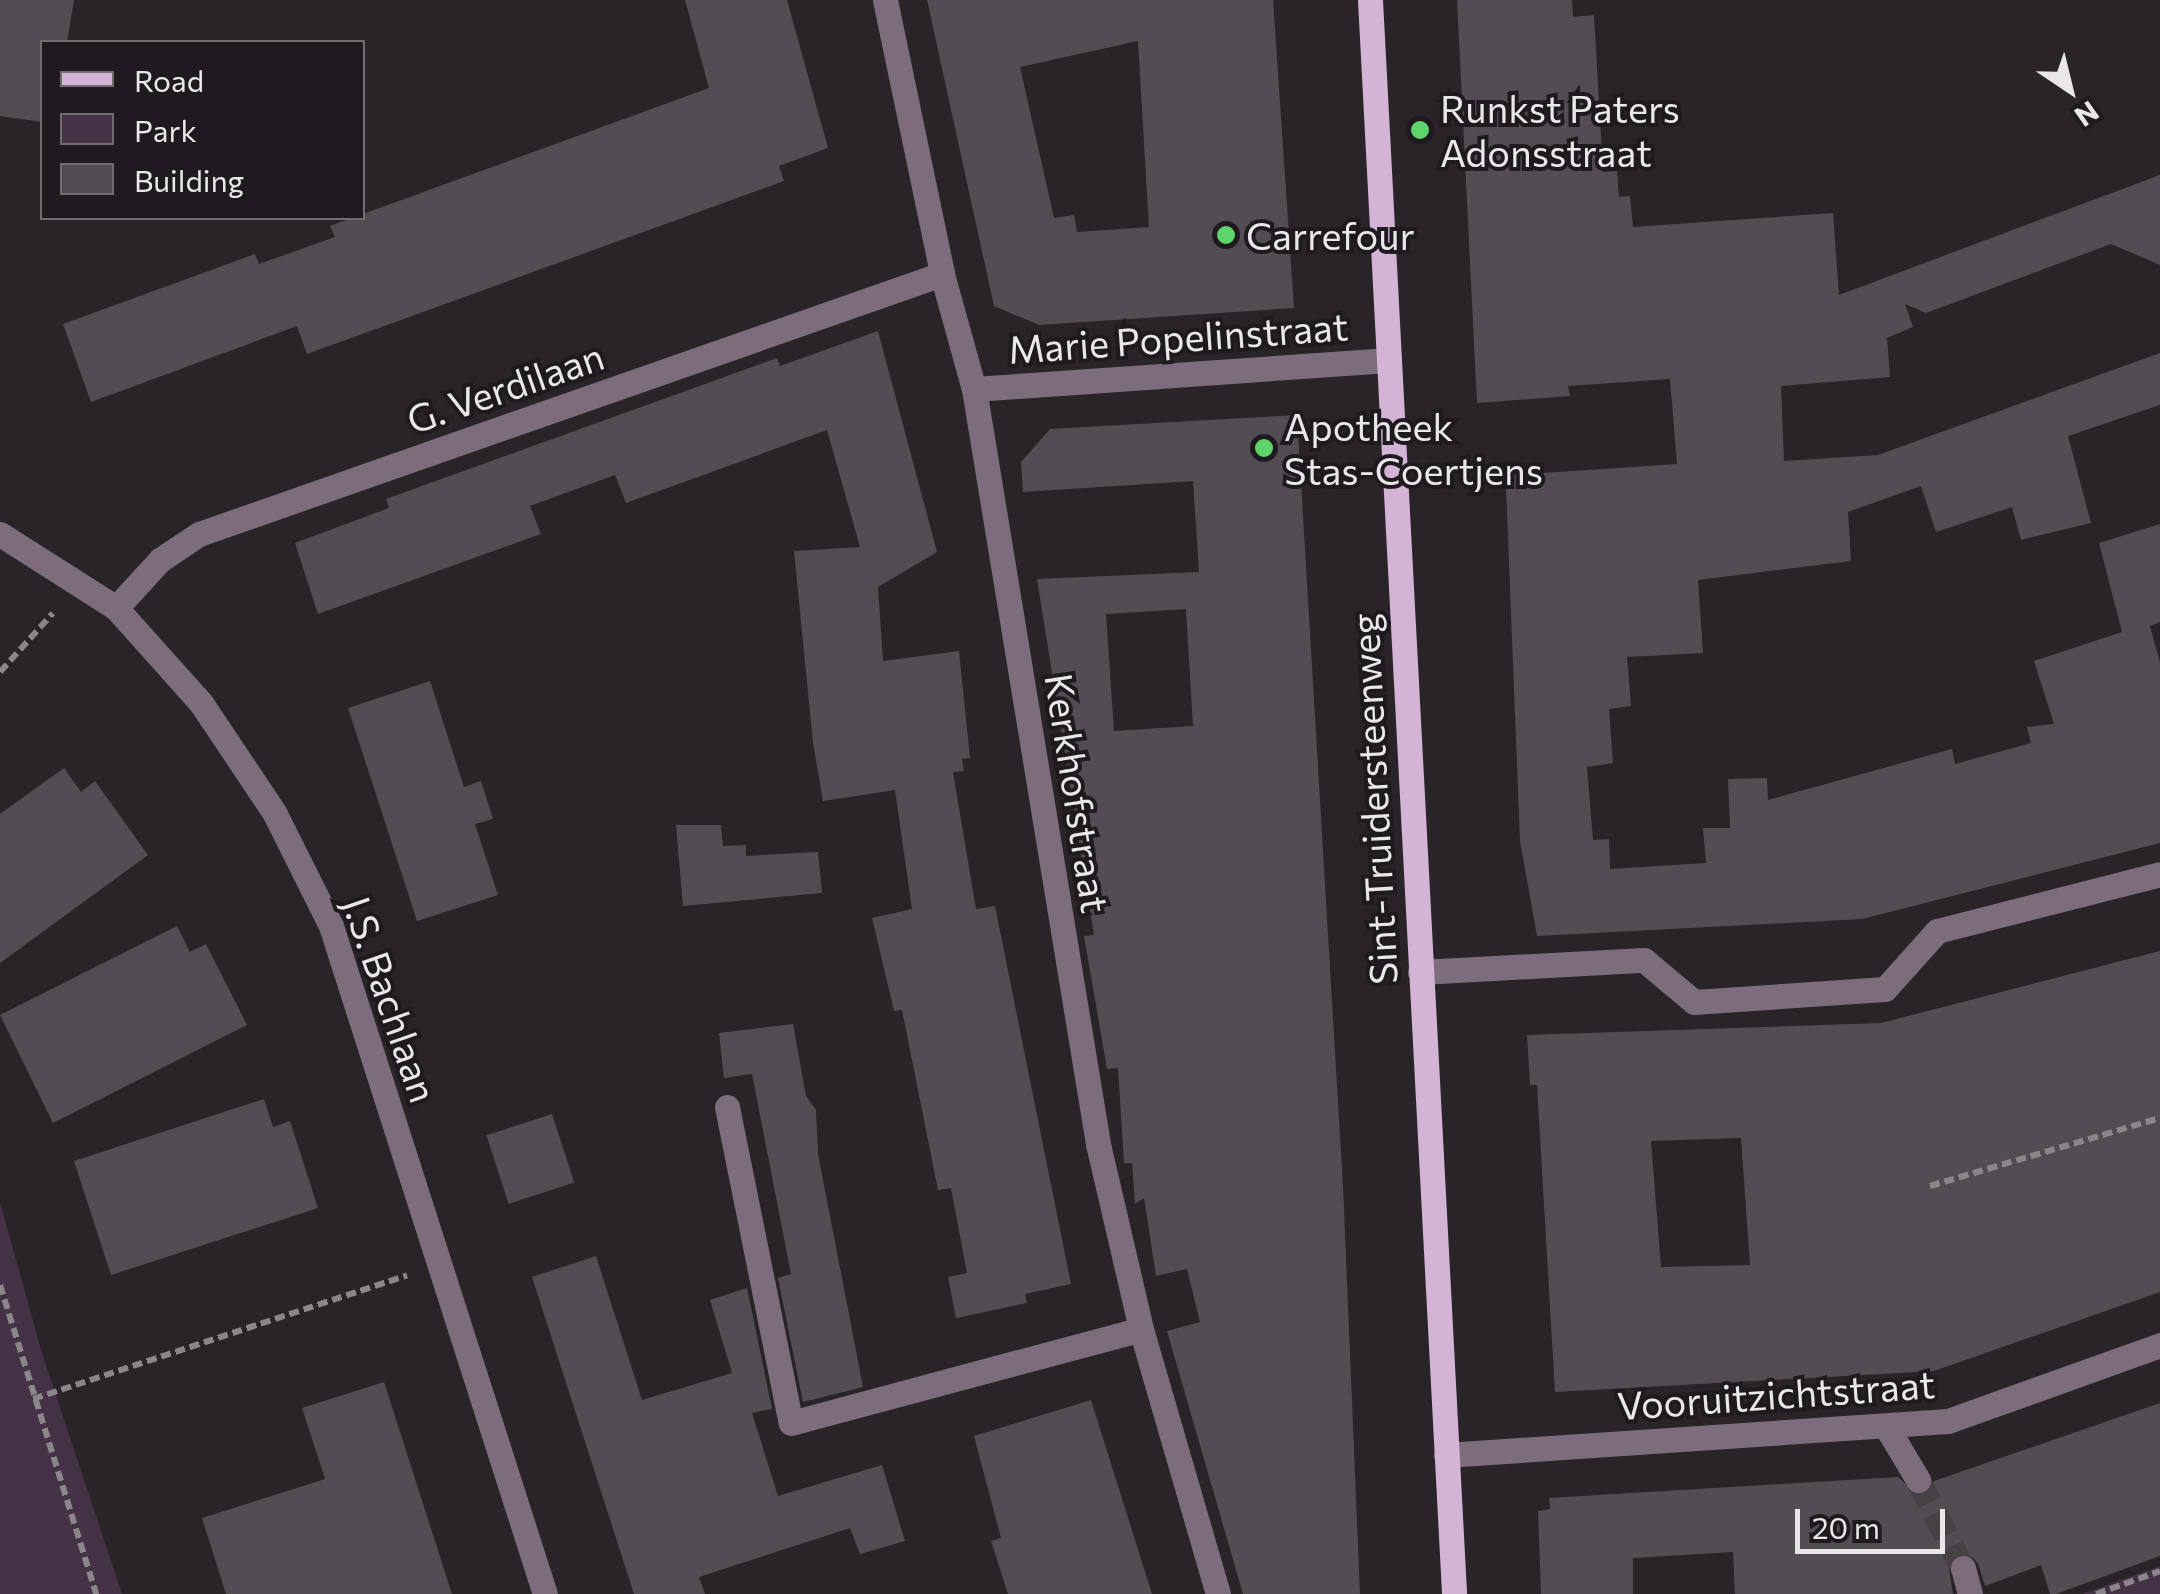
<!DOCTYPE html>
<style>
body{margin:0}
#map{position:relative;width:2160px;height:1594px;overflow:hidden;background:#282428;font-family:Commissioner,sans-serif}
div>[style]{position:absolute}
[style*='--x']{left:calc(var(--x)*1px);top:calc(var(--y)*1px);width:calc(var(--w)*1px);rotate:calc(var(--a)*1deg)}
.green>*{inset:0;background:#463246}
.building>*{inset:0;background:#524d52;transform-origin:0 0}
.minor-tunnel>*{height:25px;margin-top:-12.5px;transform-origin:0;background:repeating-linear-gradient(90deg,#454145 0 25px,transparent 0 37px)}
.path>*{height:6px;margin-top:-3px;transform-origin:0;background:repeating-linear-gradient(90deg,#8a868a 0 10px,transparent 0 15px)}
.minor>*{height:25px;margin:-12.5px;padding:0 12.5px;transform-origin:12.5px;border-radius:12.5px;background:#7c6c7c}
.major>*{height:25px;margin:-12.5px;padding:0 12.5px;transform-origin:12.5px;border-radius:12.5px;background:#d4b4d4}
.dots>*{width:28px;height:28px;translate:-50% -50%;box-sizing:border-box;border:5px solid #1f1a1f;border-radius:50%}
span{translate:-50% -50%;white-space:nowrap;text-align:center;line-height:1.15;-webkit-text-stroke:8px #1f1a1f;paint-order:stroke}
.poi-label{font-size:38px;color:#eae7ea}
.left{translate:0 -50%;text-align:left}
.street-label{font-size:38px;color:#eae7ea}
.legend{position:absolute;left:40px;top:40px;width:325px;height:180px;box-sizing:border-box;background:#1f1a1f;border:2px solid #706c70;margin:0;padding:12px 18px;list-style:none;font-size:30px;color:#eae7ea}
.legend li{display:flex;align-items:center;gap:20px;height:50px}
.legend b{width:50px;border:2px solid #706c70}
.north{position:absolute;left:2020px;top:40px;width:100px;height:100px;-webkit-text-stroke:8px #1f1a1f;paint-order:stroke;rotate:145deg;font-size:28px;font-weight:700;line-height:40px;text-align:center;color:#eae7ea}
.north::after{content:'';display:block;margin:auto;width:35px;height:45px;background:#eae7ea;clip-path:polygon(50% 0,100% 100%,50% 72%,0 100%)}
.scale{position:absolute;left:1795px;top:1509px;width:150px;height:45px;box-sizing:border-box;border:5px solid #eae7ea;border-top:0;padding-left:12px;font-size:30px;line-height:35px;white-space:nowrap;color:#eae7ea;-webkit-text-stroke:8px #1f1a1f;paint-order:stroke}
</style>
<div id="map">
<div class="green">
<i style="clip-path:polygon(0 1202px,42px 1353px,122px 1594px,0 1594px)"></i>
<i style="clip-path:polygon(2160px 1566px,2160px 1594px,2082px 1594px)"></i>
</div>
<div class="building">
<i style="clip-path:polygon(0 0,74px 0,67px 42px,42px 42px,42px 122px,0 116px)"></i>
<i style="clip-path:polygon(685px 0,787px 0,828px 148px,779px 166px,784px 181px,307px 354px,297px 326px,91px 402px,63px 324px,255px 254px,259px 264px,335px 237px,330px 226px,709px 88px)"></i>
<i style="clip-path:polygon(evenodd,927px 0,1273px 0,1294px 308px,1039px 325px,994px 306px,927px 0,1138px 41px,1149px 227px,1077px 232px,1074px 215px,1054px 218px,1020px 67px,1138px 41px)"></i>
<i style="clip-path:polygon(1457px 0,1572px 0,1573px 17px,1594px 15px,1603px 172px,1617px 171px,1619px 197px,1630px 196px,1633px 227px,1833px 213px,1839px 295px,2160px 175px,2160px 265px,2111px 244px,1926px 313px,1905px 304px,1913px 327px,1887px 338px,1890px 377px,1781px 386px,1784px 461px,1878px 455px,2160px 353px,2160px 405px,2068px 436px,2091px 523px,2021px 540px,2012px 507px,1936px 532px,1921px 486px,1848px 512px,1851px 561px,1698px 580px,1703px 653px,1627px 657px,1631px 706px,1609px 709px,1613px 763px,1587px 767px,1593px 840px,1609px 839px,1610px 869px,1706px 863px,1703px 828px,1730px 828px,1728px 779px,1767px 778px,1768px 800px,1952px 749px,1955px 764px,2031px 743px,2027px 727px,2054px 724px,2034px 661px,2122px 632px,2099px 543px,2160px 524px,2160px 622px,2150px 626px,2160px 663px,2160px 843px,1862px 919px,1537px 936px,1520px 841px,1506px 486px,1511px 475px,1677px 464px,1670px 379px,1568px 386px,1570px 396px,1477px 403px)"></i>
<i style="clip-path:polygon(878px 331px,937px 552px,878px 587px,883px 661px,959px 651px,970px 758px,962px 759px,964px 771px,953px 772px,976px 909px,995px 906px,1071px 1284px,1025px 1294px,1027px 1303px,956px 1318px,948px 1277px,967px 1273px,951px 1188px,938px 1190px,902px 1010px,894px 1011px,872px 918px,912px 909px,895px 790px,823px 801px,813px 743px,794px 551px,860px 547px,827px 430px,626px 503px,615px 475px,530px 506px,541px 534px,318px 614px,295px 543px,389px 508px,386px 499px,777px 358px,780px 366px)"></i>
<i style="clip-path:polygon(evenodd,1297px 415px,1343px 1186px,1360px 1594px,1243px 1594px,1167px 1331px,1200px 1322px,1187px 1269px,1156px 1276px,1144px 1198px,1135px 1204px,1132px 1163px,1124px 1163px,1118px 1068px,1107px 1069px,1084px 936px,1094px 935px,1037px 579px,1199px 572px,1193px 481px,1023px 492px,1021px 462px,1050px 429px,1297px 415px,1186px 609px,1193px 726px,1114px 731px,1106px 614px,1186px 609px)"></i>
<i style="clip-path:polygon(430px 681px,464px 787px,481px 781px,493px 819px,475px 824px,498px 895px,417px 921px,348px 708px)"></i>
<i style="clip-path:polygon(64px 768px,81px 792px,95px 781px,148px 855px,0 963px,0 814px)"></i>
<i style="clip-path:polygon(676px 825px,721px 825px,723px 846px,746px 845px,746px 856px,818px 852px,822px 893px,683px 906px)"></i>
<i style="clip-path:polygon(177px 926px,190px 952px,206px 944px,247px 1025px,53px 1123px,0 1015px)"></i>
<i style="clip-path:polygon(evenodd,2160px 951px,2160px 1292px,1934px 1371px,1555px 1392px,1537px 1085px,1530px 1085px,1527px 1035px,1881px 1023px,2160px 951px,1741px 1138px,1750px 1265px,1661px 1267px,1651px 1141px,1741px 1138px)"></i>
<i style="clip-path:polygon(793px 1024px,806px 1096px,816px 1110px,818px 1154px,863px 1387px,803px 1402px,778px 1278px,791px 1274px,752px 1074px,724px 1078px,719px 1033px)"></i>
<i style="clip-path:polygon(264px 1099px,273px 1127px,290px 1121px,318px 1208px,111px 1275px,74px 1161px)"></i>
<i style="left:552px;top:1114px;width:72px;height:69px;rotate:72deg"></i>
<i style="clip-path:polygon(596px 1256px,642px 1400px,732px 1373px,710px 1300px,747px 1288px,772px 1409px,752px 1413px,778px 1496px,882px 1465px,905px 1541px,860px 1554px,850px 1528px,699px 1577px,705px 1594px,634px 1594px,532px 1277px)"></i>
<i style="clip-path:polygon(384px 1382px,452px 1594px,226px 1594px,202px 1518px,325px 1479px,302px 1408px)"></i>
<i style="clip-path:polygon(1091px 1400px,1152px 1594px,1008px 1594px,991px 1541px,1001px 1538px,974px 1436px)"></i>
<i style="clip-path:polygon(2160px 1403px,2160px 1556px,2056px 1594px,2050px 1594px,2041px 1565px,1985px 1586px,1978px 1563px,1966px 1552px,1948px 1563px,1953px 1594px,1735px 1594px,1733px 1552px,1633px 1558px,1633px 1594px,1541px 1594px,1538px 1511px,1550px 1509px,1549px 1498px,1898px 1477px,1919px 1496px,1934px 1481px)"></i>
</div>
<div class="minor-tunnel">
<i style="--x:1918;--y:1480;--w:99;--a:62.9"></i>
</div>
<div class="path">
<i style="--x:0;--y:672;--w:79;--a:-48.1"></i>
<i style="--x:1930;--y:1186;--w:240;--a:-16.5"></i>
<i style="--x:0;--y:1285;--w:324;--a:72.7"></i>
<i style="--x:33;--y:1399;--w:394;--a:-18.3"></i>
<i style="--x:2096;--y:1594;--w:68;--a:-19.8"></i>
</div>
<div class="minor">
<i style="--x:885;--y:0;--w:280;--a:78.2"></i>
<i style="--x:942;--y:274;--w:119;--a:74.5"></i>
<i style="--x:974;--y:389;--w:765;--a:80.67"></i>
<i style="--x:1098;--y:1144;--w:190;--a:76.9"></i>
<i style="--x:1141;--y:1329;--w:276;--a:73.8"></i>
<i style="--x:974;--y:389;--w:416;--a:-4"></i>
<i style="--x:0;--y:534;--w:138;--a:32.5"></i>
<i style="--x:116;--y:608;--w:127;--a:48.2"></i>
<i style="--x:201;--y:703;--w:131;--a:56.2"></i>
<i style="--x:274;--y:812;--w:127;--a:63.4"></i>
<i style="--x:331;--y:926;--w:701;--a:72.24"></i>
<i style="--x:116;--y:608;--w:65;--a:-47.5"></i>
<i style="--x:160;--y:560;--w:47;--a:-33.7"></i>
<i style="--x:199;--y:534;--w:787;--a:-19.29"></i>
<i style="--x:1420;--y:972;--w:224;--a:-3.1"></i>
<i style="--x:1644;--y:960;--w:65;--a:40"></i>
<i style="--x:1694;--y:1002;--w:191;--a:-3.9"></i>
<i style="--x:1885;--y:989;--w:78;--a:-48.1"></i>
<i style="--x:1937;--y:931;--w:230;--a:-14.3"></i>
<i style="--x:727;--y:1107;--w:322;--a:78.6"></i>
<i style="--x:791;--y:1423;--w:362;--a:-15"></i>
<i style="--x:1886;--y:1426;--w:63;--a:59.3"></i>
<i style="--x:1446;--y:1455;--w:503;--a:-3.87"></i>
<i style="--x:1948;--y:1421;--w:225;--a:-19.7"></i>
<i style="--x:1963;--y:1568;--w:27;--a:75"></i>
</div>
<div class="major">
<i style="--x:1370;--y:0;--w:1596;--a:86.98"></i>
</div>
<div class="dots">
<i style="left:1420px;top:130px;background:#5ed56c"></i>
<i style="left:1226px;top:235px;background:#5ed56c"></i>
<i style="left:1264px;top:448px;background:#5ed56c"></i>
</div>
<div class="poi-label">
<span class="left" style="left:1440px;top:130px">Runkst Paters<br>Adonsstraat</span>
<span class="left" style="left:1246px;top:235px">Carrefour</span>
<span class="left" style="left:1284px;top:448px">Apotheek<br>Stas-Coertjens</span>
</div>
<div class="street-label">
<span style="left:1178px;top:337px;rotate:-4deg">Marie Popelinstraat</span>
<span style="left:505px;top:387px;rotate:-19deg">G. Verdilaan</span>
<span style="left:1078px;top:793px;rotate:81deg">Kerkhofstraat</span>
<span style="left:1373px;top:799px;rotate:-93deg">Sint-Truidersteenweg</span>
<span style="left:391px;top:999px;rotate:71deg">J.S. Bachlaan</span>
<span style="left:1776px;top:1394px;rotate:-4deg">Vooruitzichtstraat</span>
</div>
<ul class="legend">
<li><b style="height:12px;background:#d4b4d4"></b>Road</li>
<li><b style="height:28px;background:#463246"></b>Park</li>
<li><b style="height:28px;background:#524d52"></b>Building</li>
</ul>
<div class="north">N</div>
<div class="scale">20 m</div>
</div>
